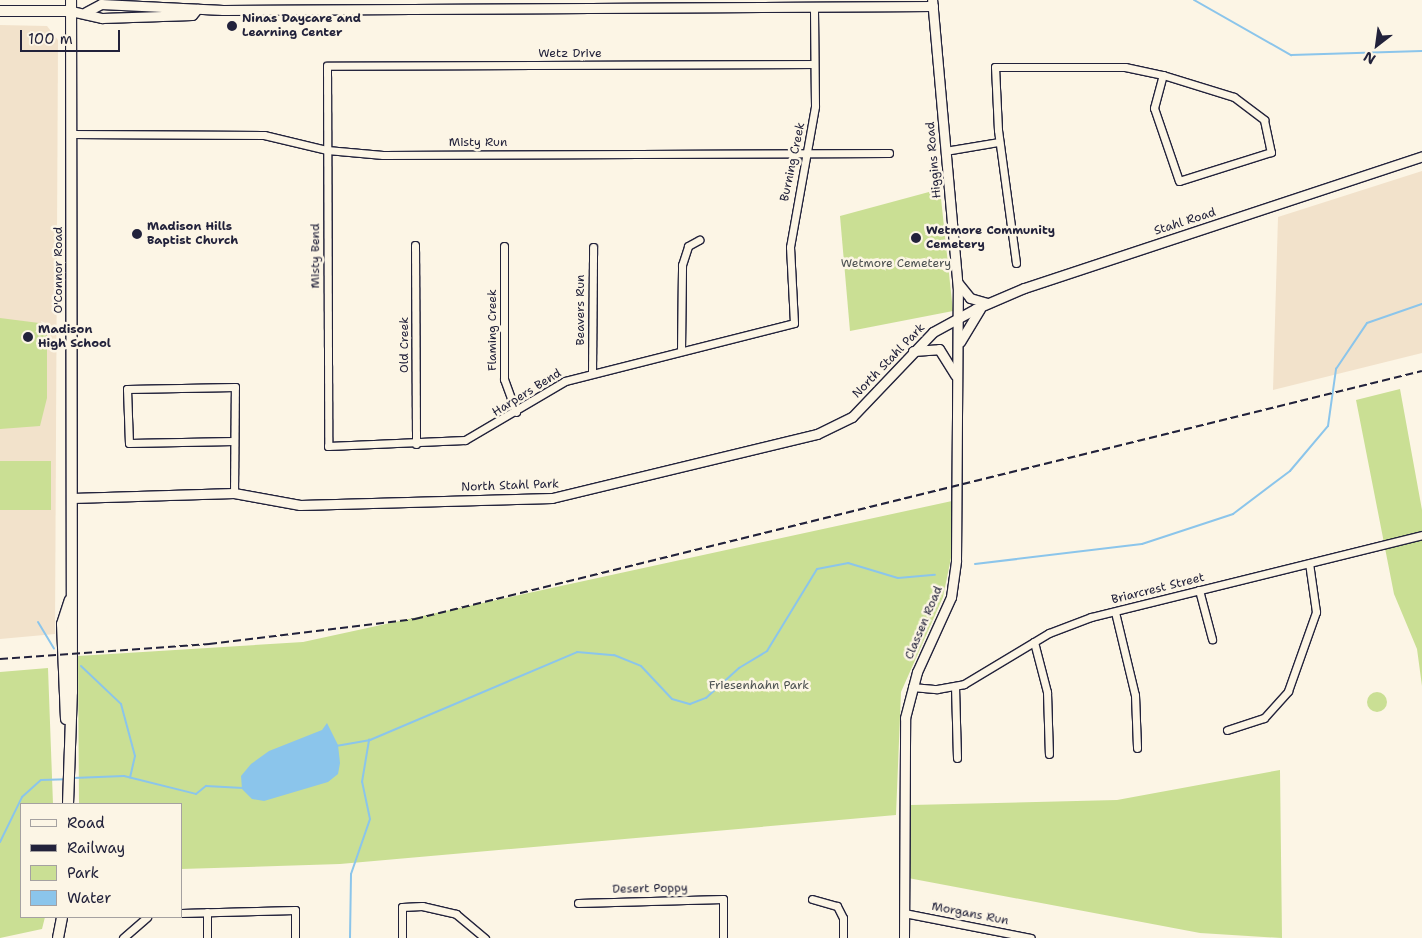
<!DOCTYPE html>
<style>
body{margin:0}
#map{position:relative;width:1422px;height:938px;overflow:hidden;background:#fcf5e5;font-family:"Shantell Sans",sans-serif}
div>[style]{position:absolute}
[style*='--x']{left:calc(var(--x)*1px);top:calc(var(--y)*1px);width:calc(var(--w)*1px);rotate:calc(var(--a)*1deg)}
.built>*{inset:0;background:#f2e2cb}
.green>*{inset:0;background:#cadf94;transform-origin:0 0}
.round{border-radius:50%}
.water>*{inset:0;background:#8bc5eb}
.stream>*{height:2px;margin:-1px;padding:0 1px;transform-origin:1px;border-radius:1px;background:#8bc5eb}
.roads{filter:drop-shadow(1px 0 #22223b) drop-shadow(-1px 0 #22223b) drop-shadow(0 1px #22223b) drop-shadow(0 -1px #22223b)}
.minor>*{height:7px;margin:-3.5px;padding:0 3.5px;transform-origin:3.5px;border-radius:3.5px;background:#fcf5e5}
.tertiary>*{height:9px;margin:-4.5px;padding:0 4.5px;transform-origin:4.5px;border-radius:4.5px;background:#fcf5e5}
.secondary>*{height:10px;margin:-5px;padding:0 5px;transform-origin:5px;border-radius:5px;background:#fcf5e5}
.rail>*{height:2px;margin-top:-1px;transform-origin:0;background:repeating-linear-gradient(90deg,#22223b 0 8px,transparent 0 12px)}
.dots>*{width:14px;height:14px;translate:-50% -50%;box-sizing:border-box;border:2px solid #fcf5e5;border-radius:50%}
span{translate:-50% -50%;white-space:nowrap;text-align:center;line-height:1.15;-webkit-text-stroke:5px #fcf5e5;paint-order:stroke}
.poi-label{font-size:12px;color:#22223b;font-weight:700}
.left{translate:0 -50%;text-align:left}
.street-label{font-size:12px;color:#22223b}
.park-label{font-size:12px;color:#4c5151}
.legend{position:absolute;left:20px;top:803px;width:162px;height:115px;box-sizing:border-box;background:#fcf5e5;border:1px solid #a5a1a1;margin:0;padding:6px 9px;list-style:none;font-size:15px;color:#22223b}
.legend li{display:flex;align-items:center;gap:10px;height:25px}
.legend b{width:25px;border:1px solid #a5a1a1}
.north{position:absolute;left:1352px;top:20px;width:50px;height:50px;-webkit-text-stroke:4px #fcf5e5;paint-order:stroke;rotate:210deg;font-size:14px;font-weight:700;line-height:20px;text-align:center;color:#22223b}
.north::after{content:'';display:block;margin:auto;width:18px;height:22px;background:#22223b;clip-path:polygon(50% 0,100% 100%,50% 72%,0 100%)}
.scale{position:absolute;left:20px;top:30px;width:100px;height:22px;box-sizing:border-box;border:2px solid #22223b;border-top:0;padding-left:6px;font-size:15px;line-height:18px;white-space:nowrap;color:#22223b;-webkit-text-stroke:4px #fcf5e5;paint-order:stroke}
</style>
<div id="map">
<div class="built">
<i style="clip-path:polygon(0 25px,47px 26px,58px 40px,55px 634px,0 639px)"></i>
<i style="clip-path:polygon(1422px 171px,1422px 353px,1273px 390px,1278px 217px)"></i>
</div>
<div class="green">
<i style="clip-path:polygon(940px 189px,953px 311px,850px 331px,840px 216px)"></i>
<i style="clip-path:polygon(0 318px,47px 324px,47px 398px,40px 426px,0 429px)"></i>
<i style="clip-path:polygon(1400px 389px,1422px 510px,1422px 686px,1417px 649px,1394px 594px,1356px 400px)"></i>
<i style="left:0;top:461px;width:51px;height:49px"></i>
<i style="clip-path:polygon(952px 501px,951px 558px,943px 597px,901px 692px,896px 815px,340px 864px,181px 869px,181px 804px,79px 804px,78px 656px,303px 642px)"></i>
<i style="clip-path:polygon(48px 668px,53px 804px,21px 804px,21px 917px,45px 917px,42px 929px,0 938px,0 672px)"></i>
<i class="round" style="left:1367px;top:692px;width:20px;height:20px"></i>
<i style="clip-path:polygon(1280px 770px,1282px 938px,1200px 933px,908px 878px,911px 805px,1117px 800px)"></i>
</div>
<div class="water">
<i style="clip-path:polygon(327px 723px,338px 745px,340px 763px,338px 774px,328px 782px,264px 801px,252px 799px,242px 789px,241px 776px,251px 764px,269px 751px,322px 730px)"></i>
</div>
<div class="stream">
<i style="--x:1194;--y:0;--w:112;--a:29.6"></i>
<i style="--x:1291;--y:55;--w:131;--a:-1.7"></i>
<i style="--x:975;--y:564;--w:168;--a:-6.8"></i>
<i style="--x:1142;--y:544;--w:96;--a:-18.2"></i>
<i style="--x:1233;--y:514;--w:71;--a:-37"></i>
<i style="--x:1290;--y:471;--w:59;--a:-49.8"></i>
<i style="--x:1328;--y:426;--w:58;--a:-82"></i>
<i style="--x:1336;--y:369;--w:55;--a:-56"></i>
<i style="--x:1367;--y:323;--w:58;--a:-19.1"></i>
<i style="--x:38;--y:622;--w:31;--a:59"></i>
<i style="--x:81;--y:666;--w:55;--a:43.5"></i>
<i style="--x:121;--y:704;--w:54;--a:74.9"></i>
<i style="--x:135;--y:756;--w:22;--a:103"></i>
<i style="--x:336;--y:746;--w:35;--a:-10"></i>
<i style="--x:370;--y:740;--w:225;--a:-23"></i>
<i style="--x:577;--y:652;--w:37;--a:5"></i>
<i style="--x:614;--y:655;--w:29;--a:22"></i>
<i style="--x:641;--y:666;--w:45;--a:46.8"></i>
<i style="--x:672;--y:699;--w:19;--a:16"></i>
<i style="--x:690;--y:704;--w:17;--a:-21"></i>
<i style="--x:706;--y:698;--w:45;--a:-42.3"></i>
<i style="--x:739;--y:668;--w:33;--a:-31"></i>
<i style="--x:767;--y:651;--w:96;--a:-58.6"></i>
<i style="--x:817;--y:569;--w:32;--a:-11"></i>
<i style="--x:848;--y:563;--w:52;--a:16.7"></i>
<i style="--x:898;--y:578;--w:37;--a:-5"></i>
<i style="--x:73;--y:778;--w:51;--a:-2.2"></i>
<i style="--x:124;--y:776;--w:74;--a:14"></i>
<i style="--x:196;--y:794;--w:13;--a:-39"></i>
<i style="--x:206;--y:786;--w:37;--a:3"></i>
<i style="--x:0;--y:842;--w:50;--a:-63.9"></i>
<i style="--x:22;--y:797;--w:25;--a:-42"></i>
<i style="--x:41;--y:780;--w:25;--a:-2"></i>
<i style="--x:350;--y:938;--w:64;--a:-89.1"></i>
<i style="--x:351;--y:874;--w:58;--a:-70.9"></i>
<i style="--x:370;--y:819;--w:38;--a:-102"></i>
<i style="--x:362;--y:782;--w:43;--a:-80.5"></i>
</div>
<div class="roads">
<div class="minor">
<i style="--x:814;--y:64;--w:487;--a:179.8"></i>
<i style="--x:327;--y:66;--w:380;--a:89.8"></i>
<i style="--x:328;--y:446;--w:137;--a:-2.5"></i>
<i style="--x:465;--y:440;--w:116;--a:-30.5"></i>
<i style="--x:565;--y:381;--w:236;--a:-14.2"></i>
<i style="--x:794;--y:323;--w:76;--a:-93"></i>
<i style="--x:790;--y:247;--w:143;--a:-79.9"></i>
<i style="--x:815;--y:106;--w:100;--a:-90.6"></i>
<i style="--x:71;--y:134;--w:193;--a:0.3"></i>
<i style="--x:264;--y:135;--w:65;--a:13.4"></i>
<i style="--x:327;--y:150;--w:56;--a:5.1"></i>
<i style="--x:383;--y:155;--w:506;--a:-0.23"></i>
<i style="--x:945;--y:151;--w:55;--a:-9.5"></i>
<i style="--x:415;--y:245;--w:199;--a:89.7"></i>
<i style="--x:504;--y:246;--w:133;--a:90"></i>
<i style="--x:504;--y:379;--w:35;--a:70"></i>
<i style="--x:1016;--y:263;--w:134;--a:-97.7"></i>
<i style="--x:998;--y:130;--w:63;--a:-92.7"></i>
<i style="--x:995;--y:67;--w:130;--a:0"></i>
<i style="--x:1125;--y:67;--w:39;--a:12"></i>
<i style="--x:1163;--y:75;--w:74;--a:17.2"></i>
<i style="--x:1234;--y:97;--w:38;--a:37"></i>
<i style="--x:1264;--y:120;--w:33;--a:78"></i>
<i style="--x:1271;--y:152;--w:96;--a:162.5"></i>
<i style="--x:1179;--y:181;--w:77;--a:-108.9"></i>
<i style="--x:1154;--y:108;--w:34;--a:-75"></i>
<i style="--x:681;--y:351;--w:86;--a:-89.3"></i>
<i style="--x:682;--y:265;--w:20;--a:-72"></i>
<i style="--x:688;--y:246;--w:13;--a:-29"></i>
<i style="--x:592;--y:373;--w:126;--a:-89.5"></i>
<i style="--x:234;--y:493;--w:106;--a:-89.5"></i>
<i style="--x:235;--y:387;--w:108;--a:178.9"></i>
<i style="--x:127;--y:389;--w:54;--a:87.9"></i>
<i style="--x:129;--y:443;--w:105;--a:-1.1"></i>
<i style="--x:1199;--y:590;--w:51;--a:75.1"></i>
<i style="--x:1115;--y:612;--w:85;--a:76.5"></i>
<i style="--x:1135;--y:695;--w:53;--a:87.8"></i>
<i style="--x:1034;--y:642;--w:52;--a:75.4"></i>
<i style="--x:1047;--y:692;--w:62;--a:88.2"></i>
<i style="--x:955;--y:686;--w:72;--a:88.4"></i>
<i style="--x:912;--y:687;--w:25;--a:5"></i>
<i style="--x:937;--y:689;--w:27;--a:-10"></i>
<i style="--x:964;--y:684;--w:99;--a:-31"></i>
<i style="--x:1049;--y:633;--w:45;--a:-20.9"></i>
<i style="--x:1091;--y:617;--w:341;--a:-13.9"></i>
<i style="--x:1227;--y:730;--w:39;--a:-18"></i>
<i style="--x:1264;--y:718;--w:36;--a:-48"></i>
<i style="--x:1288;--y:691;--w:84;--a:-70.5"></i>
<i style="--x:1316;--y:612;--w:49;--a:-98.1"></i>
<i style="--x:812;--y:899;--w:26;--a:16"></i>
<i style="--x:837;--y:906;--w:13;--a:63"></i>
<i style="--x:843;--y:918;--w:20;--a:90"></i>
<i style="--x:578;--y:903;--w:145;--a:-1.6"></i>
<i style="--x:723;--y:899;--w:39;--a:90"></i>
<i style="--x:207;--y:912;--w:26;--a:90"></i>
<i style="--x:181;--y:913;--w:114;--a:-1.5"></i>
<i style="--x:295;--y:910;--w:28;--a:90"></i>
<i style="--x:904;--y:913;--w:129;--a:11.1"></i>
<i style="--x:123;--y:938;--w:32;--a:-41"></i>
<i style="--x:402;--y:938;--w:31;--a:-90"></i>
<i style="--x:402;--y:907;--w:20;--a:-3"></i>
<i style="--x:422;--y:906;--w:35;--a:13"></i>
<i style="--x:456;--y:914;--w:38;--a:40"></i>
</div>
<div class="tertiary">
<i style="--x:71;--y:11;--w:32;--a:13"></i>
<i style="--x:102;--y:18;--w:90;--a:-1.9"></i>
<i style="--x:192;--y:15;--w:8;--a:-50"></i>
<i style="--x:86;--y:12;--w:17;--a:-28"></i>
<i style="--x:101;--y:4;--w:122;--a:2.8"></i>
<i style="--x:223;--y:10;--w:710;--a:-0.32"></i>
<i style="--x:958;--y:283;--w:19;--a:51"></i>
<i style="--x:970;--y:298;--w:18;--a:16"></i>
<i style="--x:960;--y:342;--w:39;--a:-59"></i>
<i style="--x:913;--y:351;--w:26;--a:-4"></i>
<i style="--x:939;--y:349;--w:31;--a:58"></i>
<i style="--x:72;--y:498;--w:162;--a:-1.8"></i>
<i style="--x:234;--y:493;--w:67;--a:10.3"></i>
<i style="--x:300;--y:505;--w:252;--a:-1.6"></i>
<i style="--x:552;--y:498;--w:273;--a:-13.6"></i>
<i style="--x:817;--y:434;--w:39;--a:-26"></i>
<i style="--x:852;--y:417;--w:117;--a:-46.4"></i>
<i style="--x:933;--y:332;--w:48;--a:-28.7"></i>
<i style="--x:975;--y:309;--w:53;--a:-23.2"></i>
<i style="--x:1024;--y:288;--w:419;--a:-18.3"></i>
<i style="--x:904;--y:938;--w:220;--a:-89.7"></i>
<i style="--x:905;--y:718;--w:48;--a:-75.4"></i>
<i style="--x:917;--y:672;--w:82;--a:-65.6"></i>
<i style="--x:951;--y:597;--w:37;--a:-82"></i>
<i style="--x:956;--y:560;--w:270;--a:-89.6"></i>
<i style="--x:958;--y:290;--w:291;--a:-95.1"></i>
</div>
<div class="secondary">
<i style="--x:0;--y:11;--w:71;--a:0"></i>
<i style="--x:66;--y:719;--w:95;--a:-92.4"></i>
<i style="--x:62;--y:624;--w:25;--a:-72"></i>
<i style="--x:68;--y:804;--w:112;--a:-88"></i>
<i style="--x:72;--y:692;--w:692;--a:-90.08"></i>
<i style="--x:58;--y:938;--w:21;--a:-79"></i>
</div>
</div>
<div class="rail">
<i style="--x:0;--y:659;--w:210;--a:-4.1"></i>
<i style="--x:209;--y:644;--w:208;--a:-6.9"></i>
<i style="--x:415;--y:619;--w:1037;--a:-13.84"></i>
</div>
<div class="dots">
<i style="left:232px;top:26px;background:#22223b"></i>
<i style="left:137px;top:234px;background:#22223b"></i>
<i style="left:916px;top:238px;background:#22223b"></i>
<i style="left:28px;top:337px;background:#22223b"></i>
</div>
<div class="poi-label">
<span class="left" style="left:242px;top:26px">Ninas Daycare and<br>Learning Center</span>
<span class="left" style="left:147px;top:234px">Madison Hills<br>Baptist Church</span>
<span class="left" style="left:926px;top:238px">Wetmore Community<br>Cemetery</span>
<span class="left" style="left:38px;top:337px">Madison<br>High School</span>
</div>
<div class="street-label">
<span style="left:570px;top:54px">Wetz Drive</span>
<span style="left:478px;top:143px">Misty Run</span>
<span style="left:934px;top:160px;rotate:-95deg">Higgins Road</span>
<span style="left:793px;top:162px;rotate:-78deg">Burning Creek</span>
<span style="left:1185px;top:222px;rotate:-18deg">Stahl Road</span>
<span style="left:316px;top:256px;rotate:-90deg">Misty Bend</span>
<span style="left:59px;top:270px;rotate:-90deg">O'Connor Road</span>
<span style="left:581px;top:310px;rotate:-90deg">Beavers Run</span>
<span style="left:493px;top:330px;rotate:-90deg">Flaming Creek</span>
<span style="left:405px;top:345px;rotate:-90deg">Old Creek</span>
<span style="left:889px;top:361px;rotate:-46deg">North Stahl Park</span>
<span style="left:527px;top:393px;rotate:-32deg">Harpers Bend</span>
<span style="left:510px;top:486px;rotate:-2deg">North Stahl Park</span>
<span style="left:1158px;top:589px;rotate:-14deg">Briarcrest Street</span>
<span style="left:924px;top:623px;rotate:-67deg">Classen Road</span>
<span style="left:650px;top:889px;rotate:-1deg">Desert Poppy</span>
<span style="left:970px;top:914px;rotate:11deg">Morgans Run</span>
</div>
<div class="park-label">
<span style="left:896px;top:264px">Wetmore Cemetery</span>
<span style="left:759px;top:686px">Friesenhahn Park</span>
</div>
<ul class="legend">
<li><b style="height:6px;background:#fcf5e5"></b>Road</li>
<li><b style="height:6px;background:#22223b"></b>Railway</li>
<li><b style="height:14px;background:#cadf94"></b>Park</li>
<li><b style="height:14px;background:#8bc5eb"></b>Water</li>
</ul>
<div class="north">N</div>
<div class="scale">100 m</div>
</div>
